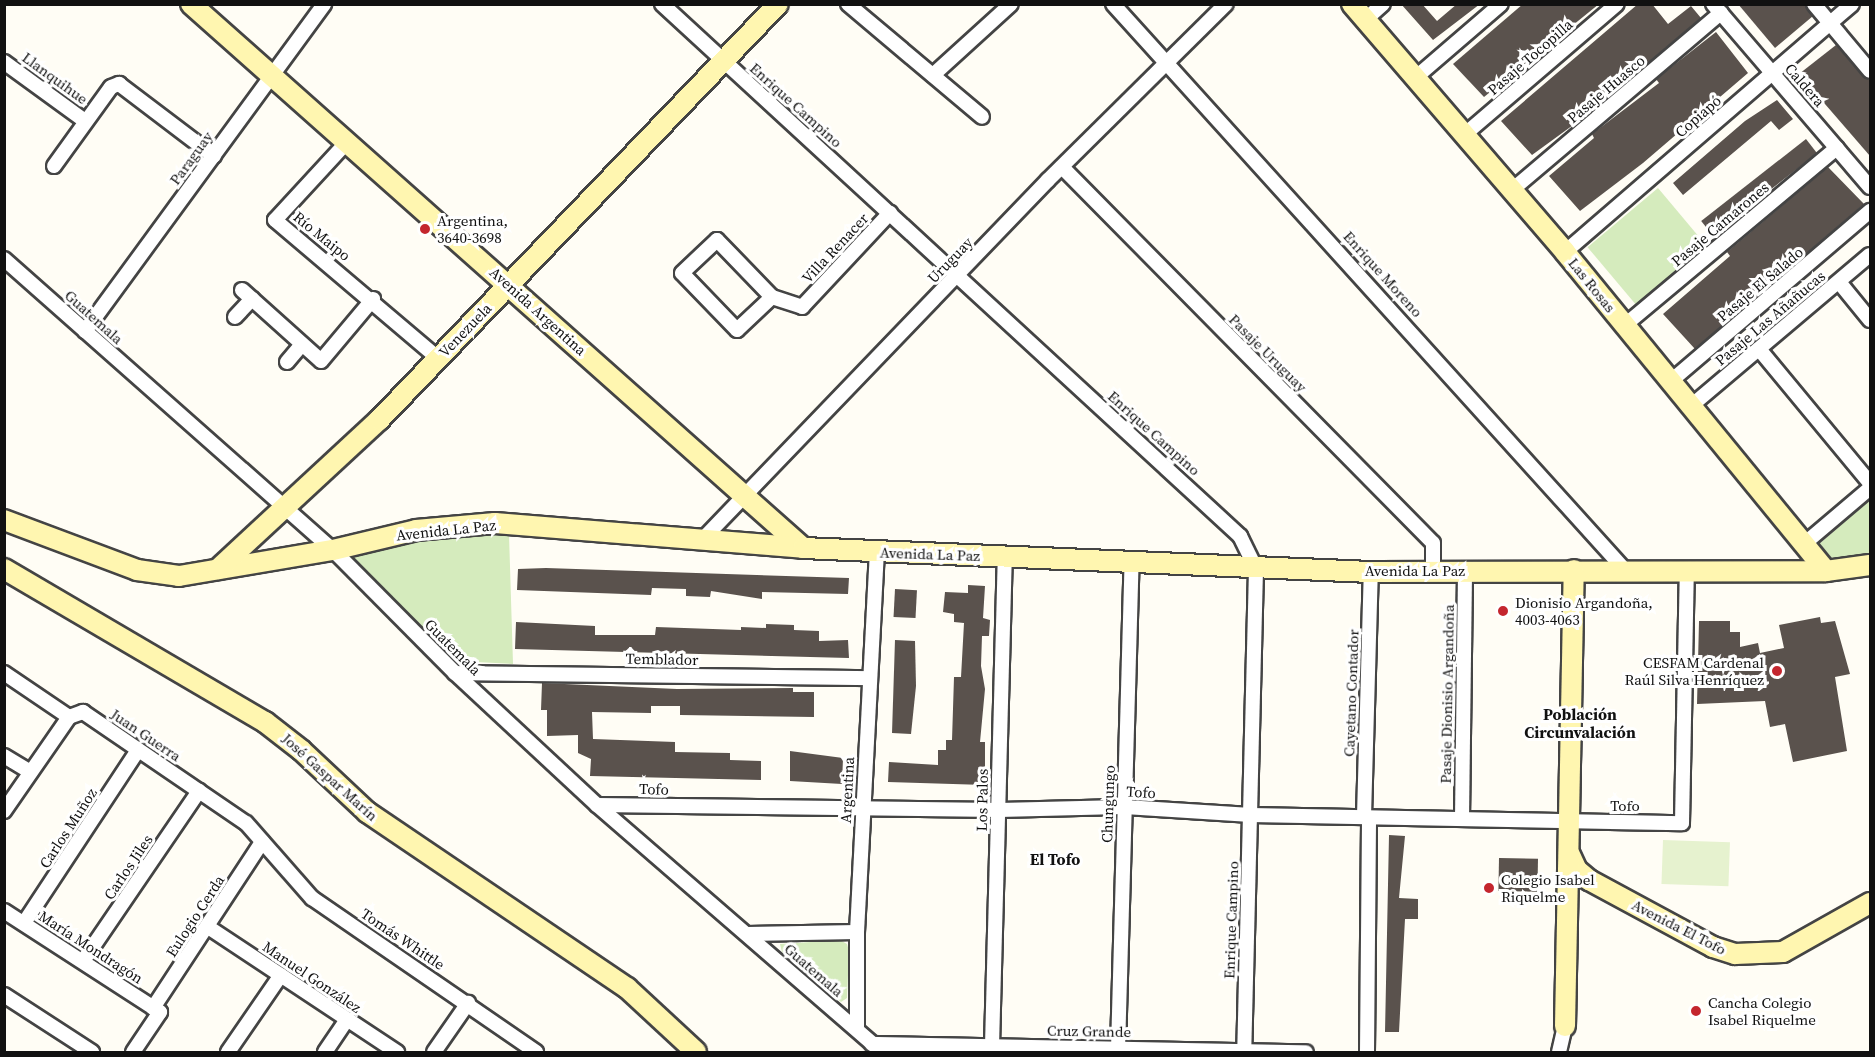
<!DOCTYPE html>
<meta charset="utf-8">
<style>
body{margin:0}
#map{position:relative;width:1875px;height:1057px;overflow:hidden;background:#fffdf5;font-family:"Source Serif 4",serif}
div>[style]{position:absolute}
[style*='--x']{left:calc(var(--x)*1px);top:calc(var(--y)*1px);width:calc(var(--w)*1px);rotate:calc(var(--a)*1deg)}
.green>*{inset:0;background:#d5ebbd;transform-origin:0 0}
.pitch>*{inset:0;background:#e6f2cf;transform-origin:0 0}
.building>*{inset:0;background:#5a524d;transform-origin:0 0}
.roads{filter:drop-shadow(2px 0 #444) drop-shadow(-2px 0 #444) drop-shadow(0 2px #444) drop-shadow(0 -2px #444)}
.street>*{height:14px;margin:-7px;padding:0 7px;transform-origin:7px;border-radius:7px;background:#fff}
.secondary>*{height:20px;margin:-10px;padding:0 10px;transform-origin:10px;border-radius:10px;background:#fff6b0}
.dots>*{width:16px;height:16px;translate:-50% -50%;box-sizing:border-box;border:3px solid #fff;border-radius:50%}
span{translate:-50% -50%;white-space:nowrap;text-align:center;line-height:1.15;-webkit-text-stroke:6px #fff;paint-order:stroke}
.street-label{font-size:15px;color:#111}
.poi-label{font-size:15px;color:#111}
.left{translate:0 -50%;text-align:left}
.right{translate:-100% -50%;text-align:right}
.neighbourhood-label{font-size:16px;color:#111;font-weight:700}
.frame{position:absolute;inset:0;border:6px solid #111;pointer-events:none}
</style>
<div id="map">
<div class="green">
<i style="left:1658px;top:188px;width:77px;height:92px;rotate:50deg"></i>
<i style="clip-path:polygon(1870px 500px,1870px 555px,1836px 563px,1819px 544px)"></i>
<i style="clip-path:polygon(471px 529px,509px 534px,513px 664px,457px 661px,344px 555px)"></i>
<i style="clip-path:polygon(840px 940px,847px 944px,849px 951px,847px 998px,841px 1002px,782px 952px,780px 944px)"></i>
</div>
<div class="pitch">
<i style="left:1663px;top:840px;width:67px;height:44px;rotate:2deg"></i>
</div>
<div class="building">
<i style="clip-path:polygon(1401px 4px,1422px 4px,1437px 21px,1457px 4px,1480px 4px,1433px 40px)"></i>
<i style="clip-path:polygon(1523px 4px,1599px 4px,1484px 97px,1453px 64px)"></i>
<i style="clip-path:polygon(1638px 4px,1652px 4px,1668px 24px,1691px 6px,1701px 18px,1580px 120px,1532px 155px,1501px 121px)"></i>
<i style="clip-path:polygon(1738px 4px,1805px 4px,1813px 16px,1775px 48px)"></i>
<i style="clip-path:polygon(1716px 32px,1748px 73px,1643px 163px,1580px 211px,1549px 176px,1594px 138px,1592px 134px,1659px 83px,1656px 79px)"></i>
<i style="clip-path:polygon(1836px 45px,1870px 81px,1870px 156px,1799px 74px)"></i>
<i style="clip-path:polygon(1777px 100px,1793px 119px,1779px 130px,1771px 121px,1683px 195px,1673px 183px,1745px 121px)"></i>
<i style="left:1806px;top:139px;width:18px;height:133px;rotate:52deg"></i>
<i style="clip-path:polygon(1828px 167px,1864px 204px,1695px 349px,1663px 314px,1730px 256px,1727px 252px)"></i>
<i style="clip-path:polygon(546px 568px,849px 578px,848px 594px,762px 592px,762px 599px,711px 591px,710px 597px,686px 596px,686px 589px,652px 588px,651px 595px,517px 590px,518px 569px)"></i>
<i style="clip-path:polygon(968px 585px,985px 586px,983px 618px,990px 620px,989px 636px,982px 636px,981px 666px,985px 689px,980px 742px,985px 742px,985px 785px,888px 782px,889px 762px,938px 765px,938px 750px,946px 750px,946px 740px,952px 740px,954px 677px,961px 677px,964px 623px,954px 622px,954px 614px,943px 612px,945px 592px,968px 593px)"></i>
<i style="left:895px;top:589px;width:22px;height:28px;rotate:3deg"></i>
<i style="clip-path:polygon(1820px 617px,1821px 623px,1835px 621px,1850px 674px,1835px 677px,1847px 751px,1793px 762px,1785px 724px,1770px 727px,1765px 701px,1697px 704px,1699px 621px,1730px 621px,1730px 632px,1740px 632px,1740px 647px,1758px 643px,1760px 653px,1784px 648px,1779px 625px)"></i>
<i style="clip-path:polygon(516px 622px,595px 626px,595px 635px,655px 635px,656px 627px,741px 630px,741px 627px,766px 628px,766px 624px,794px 625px,794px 630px,819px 631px,819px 641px,848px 640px,849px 658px,515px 649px)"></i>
<i style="clip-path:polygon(895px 640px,915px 641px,916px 686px,911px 734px,892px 733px)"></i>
<i style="clip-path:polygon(542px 683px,677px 689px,793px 688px,793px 692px,814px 692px,814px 717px,680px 715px,680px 706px,651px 706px,651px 713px,592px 712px,593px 739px,675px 742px,675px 752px,730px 753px,730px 760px,761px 761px,761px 780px,590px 776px,591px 759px,578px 753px,578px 735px,547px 736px,547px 710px,541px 710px)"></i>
<i style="clip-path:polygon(790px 751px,843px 758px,842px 784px,790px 781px)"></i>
<i style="clip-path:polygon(1389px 835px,1405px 836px,1399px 898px,1418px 899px,1418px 919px,1405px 919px,1399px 1032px,1385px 1032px)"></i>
<i style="left:1499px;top:858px;width:39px;height:33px;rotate:1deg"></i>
</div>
<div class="roads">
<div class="street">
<i style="--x:662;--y:4;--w:786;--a:42.63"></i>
<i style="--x:1240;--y:536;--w:37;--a:64"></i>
<i style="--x:1256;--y:569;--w:482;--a:91.4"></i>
<i style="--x:848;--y:4;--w:175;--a:40.1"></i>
<i style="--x:1113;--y:4;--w:763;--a:47.87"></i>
<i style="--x:1713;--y:4;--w:241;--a:49.4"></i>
<i style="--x:1814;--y:4;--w:87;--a:50.1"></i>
<i style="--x:1365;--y:20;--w:24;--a:-42"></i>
<i style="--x:4;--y:62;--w:100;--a:36.1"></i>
<i style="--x:933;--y:75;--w:105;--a:-42.3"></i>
<i style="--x:1415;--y:78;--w:113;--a:-40.7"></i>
<i style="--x:1464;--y:135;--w:201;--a:-40.6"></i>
<i style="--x:347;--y:142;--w:106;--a:132.7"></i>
<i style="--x:275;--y:220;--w:214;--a:40.3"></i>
<i style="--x:54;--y:166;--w:97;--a:-54.2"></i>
<i style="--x:111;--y:87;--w:9;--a:-21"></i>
<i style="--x:119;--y:84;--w:119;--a:37.2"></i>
<i style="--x:1062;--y:167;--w:528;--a:45.38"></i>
<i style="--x:1433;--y:543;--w:26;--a:90"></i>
<i style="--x:1512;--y:190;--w:274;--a:-40.3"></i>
<i style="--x:1565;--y:252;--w:379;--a:-40.8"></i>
<i style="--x:4;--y:259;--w:439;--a:41.5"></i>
<i style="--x:333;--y:550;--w:173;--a:45.2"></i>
<i style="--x:455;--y:673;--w:194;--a:42.9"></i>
<i style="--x:597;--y:805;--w:377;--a:40.9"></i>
<i style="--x:1839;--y:282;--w:49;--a:50.8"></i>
<i style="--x:242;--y:290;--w:106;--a:41.9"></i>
<i style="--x:321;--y:361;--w:81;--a:-50"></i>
<i style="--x:772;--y:297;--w:48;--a:136.7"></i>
<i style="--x:737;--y:330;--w:79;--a:-134"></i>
<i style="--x:682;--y:273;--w:48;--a:-43.3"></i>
<i style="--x:717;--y:240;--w:79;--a:46"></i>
<i style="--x:772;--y:297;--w:32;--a:18"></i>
<i style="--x:802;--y:307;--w:129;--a:-46.9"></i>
<i style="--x:235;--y:317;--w:25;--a:-47"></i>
<i style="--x:1625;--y:325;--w:276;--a:-39.9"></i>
<i style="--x:85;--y:331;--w:405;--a:-53.8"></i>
<i style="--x:1759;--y:349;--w:174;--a:50.4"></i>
<i style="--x:287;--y:362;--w:23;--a:-50"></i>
<i style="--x:1671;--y:381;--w:262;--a:-40.5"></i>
<i style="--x:1691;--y:406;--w:234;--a:-40.2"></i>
<i style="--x:701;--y:541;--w:501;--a:-46.13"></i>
<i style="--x:1048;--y:180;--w:250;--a:-44.7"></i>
<i style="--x:1804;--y:544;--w:87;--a:-40.3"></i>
<i style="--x:4;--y:673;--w:78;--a:34.1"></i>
<i style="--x:69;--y:717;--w:15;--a:-20"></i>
<i style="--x:83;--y:712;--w:197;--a:34.3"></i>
<i style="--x:246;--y:823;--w:100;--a:48.7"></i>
<i style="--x:312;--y:898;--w:272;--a:34.5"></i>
<i style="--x:455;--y:673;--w:414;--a:0.7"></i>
<i style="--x:4;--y:756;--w:31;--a:31"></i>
<i style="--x:597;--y:805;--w:402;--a:0.7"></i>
<i style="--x:999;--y:810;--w:126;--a:-1.4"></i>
<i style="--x:1125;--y:807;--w:126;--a:3.6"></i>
<i style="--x:1251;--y:815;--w:431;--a:1.1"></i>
<i style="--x:1682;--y:823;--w:254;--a:-88.9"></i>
<i style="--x:4;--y:811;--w:114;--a:-55.3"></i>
<i style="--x:1364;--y:816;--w:244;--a:-88.4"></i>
<i style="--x:1462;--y:819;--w:249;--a:-89.3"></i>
<i style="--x:4;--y:911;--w:186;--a:32.9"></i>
<i style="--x:160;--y:1012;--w:48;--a:124"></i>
<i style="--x:24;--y:923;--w:207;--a:-56.6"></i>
<i style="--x:208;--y:927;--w:227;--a:33.5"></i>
<i style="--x:748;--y:934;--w:109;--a:-1.1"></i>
<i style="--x:83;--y:961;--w:206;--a:-55.7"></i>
<i style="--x:4;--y:995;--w:105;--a:32.9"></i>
<i style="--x:153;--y:1008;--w:199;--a:-56.7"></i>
<i style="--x:857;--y:1029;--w:97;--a:-90"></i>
<i style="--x:857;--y:932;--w:381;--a:-87"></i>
<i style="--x:872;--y:1044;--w:434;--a:1.1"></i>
<i style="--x:992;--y:1046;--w:490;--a:-88.5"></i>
<i style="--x:1118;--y:1049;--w:488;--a:-88.4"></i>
<i style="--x:228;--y:1052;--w:93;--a:-55.5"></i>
<i style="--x:325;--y:1052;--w:37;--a:-56"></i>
<i style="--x:434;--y:1052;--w:60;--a:-55.2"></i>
<i style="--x:1367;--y:1052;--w:234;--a:-89.5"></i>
<i style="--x:1559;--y:1052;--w:27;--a:-77"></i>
</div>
<div class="secondary">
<i style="--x:191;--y:4;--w:819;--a:41.63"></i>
<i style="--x:1352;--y:4;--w:327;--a:49.3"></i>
<i style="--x:1565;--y:252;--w:412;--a:50.7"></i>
<i style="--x:4;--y:520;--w:142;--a:20.6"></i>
<i style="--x:137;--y:570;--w:42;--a:8.1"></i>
<i style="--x:179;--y:576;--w:156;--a:-9.6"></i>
<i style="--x:333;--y:550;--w:85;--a:-13.5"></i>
<i style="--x:416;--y:530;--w:79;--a:-5.1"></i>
<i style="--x:495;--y:523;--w:309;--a:4.6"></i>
<i style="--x:803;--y:548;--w:569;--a:2.42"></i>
<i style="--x:1371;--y:572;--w:455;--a:-0.1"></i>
<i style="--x:1826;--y:571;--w:44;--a:-7.8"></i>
<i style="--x:4;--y:569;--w:303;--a:30.4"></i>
<i style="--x:265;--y:722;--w:46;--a:37.9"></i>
<i style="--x:301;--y:750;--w:91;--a:43.2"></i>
<i style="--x:367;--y:812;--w:314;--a:34.1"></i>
<i style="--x:627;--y:988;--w:94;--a:42.8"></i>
<i style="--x:218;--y:569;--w:219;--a:-42.8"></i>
<i style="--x:379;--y:420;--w:576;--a:-46.19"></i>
<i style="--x:1570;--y:855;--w:17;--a:65"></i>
<i style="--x:1577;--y:870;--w:16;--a:40"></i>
<i style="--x:1589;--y:880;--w:141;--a:28.4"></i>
<i style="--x:1713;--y:947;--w:23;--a:18"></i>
<i style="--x:1735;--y:954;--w:48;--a:-2.4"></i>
<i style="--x:1783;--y:952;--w:100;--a:-29.4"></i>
<i style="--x:1565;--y:1026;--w:456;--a:-88.9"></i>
</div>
</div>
<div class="dots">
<i style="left:425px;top:229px;background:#c4262e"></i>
<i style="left:1503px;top:611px;background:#c4262e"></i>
<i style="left:1777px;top:671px;background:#c4262e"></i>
<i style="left:1489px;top:888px;background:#c4262e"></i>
<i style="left:1696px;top:1011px;background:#c4262e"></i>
</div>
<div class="street-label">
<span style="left:1530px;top:57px;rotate:-41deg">Pasaje Tocopilla</span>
<span style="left:55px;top:78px;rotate:36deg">Llanquihue</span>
<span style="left:1805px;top:85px;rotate:49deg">Caldera</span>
<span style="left:1606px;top:89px;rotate:-40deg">Pasaje Huasco</span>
<span style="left:796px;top:105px;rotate:42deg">Enrique Campino</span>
<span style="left:1698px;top:116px;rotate:-41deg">Copiapó</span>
<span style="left:191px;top:158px;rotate:-54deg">Paraguay</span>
<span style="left:1720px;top:224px;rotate:-40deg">Pasaje Camarones</span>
<span style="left:322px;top:236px;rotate:39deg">Río Maipo</span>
<span style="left:835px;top:248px;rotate:-47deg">Villa Renacer</span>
<span style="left:950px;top:260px;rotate:-46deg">Uruguay</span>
<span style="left:1383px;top:274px;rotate:48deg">Enrique Moreno</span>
<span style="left:1760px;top:284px;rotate:-40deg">Pasaje El Salado</span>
<span style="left:1592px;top:285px;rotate:51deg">Las Rosas</span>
<span style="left:538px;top:311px;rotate:42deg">Avenida Argentina</span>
<span style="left:94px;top:317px;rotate:42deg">Guatemala</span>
<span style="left:1770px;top:318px;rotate:-40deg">Pasaje Las Añañucas</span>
<span style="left:465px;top:330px;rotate:-46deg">Venezuela</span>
<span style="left:1268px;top:353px;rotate:45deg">Pasaje Uruguay</span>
<span style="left:1154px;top:433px;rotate:42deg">Enrique Campino</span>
<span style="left:446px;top:530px;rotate:-6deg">Avenida La Paz</span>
<span style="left:930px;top:554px;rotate:2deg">Avenida La Paz</span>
<span style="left:1415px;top:571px">Avenida La Paz</span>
<span style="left:453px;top:647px;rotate:45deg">Guatemala</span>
<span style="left:662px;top:659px;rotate:1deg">Temblador</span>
<span style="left:1351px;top:693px;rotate:-88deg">Cayetano Contador</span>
<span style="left:1447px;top:694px;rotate:-89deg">Pasaje Dionisio Argandoña</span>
<span style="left:146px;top:735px;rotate:34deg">Juan Guerra</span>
<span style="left:330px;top:777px;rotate:42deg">José Gaspar Marín</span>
<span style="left:654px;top:789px;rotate:1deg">Tofo</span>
<span style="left:847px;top:790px;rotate:-87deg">Argentina</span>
<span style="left:1141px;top:792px;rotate:3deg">Tofo</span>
<span style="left:982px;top:800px;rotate:-89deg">Los Palos</span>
<span style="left:1108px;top:804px;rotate:-88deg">Chungungo</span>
<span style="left:1625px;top:806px">Tofo</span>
<span style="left:68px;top:828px;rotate:-57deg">Carlos Muñoz</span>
<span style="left:128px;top:867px;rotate:-56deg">Carlos Jiles</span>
<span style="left:195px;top:916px;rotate:-57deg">Eulogio Cerda</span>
<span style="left:1231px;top:920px;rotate:-88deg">Enrique Campino</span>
<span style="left:1679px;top:927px;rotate:27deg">Avenida El Tofo</span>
<span style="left:403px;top:939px;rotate:34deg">Tomás Whittle</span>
<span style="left:91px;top:947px;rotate:33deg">María Mondragón</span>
<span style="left:814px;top:970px;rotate:41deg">Guatemala</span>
<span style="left:312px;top:977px;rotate:34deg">Manuel González</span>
<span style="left:1089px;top:1031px;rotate:1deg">Cruz Grande</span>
</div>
<div class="poi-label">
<span class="left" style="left:437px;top:229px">Argentina,<br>3640-3698</span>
<span class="left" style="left:1515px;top:611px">Dionisio Argandoña,<br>4003-4063</span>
<span class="right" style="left:1764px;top:671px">CESFAM Cardenal<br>Raúl Silva Henríquez</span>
<span class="left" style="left:1501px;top:888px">Colegio Isabel<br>Riquelme</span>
<span class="left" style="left:1708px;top:1011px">Cancha Colegio<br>Isabel Riquelme</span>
</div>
<div class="neighbourhood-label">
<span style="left:1580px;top:723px">Población<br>Circunvalación</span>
<span style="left:1055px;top:859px">El Tofo</span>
</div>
<div class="frame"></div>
</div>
